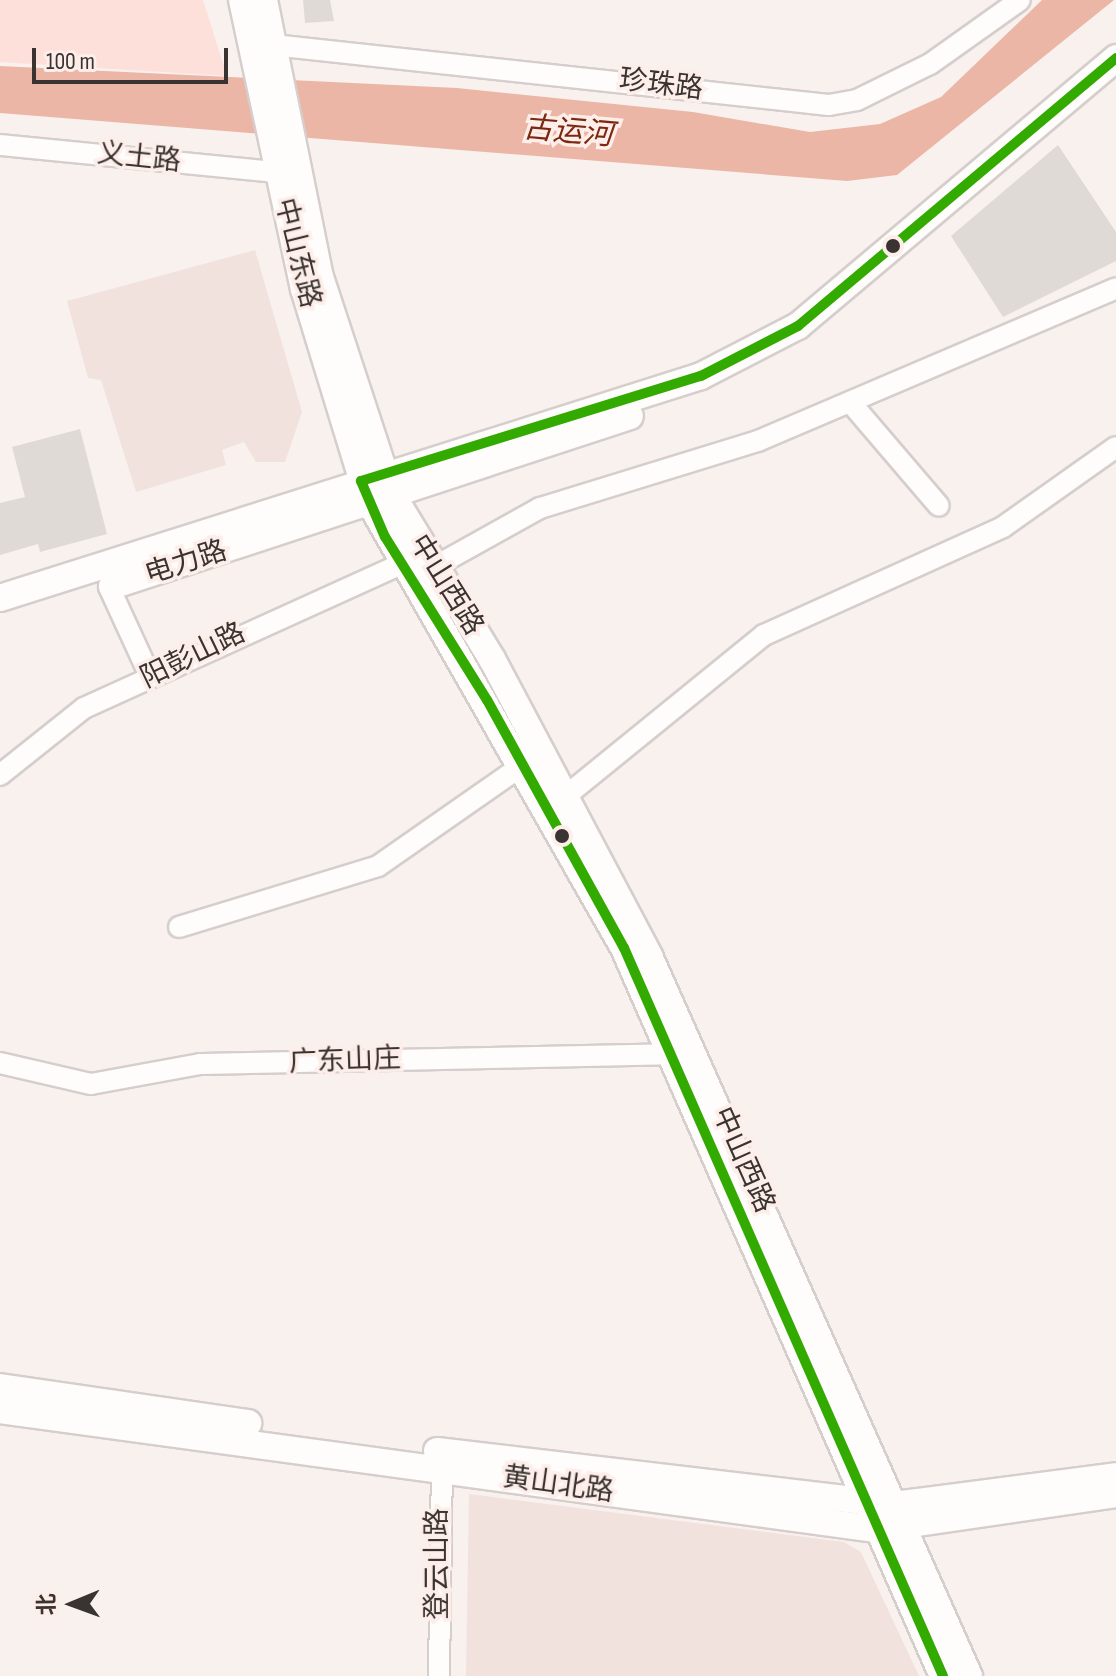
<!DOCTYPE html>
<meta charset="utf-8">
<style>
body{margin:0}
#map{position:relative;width:1116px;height:1676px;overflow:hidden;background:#f9f1ee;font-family:"Sofia Sans Condensed","Noto Sans SC",sans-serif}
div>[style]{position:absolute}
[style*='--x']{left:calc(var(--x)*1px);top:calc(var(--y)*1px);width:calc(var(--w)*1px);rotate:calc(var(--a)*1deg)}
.built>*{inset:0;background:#f2e2de}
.green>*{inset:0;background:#fce0d9}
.water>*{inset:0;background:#ecb6a7}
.building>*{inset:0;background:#e0dad7}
.roads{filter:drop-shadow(2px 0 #d5cecc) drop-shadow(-2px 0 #d5cecc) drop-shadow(0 2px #d5cecc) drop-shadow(0 -2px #d5cecc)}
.minor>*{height:20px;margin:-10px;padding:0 10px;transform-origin:10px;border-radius:10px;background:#fefdfc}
.major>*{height:26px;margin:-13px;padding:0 13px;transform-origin:13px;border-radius:13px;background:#fefdfc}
.bus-1>*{height:10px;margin:-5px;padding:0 5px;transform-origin:5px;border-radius:5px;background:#3a0}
.dots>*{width:22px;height:22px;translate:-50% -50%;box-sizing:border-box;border:4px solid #fdeeea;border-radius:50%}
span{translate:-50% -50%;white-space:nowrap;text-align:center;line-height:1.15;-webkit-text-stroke:7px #fdeeea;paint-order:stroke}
.street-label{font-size:28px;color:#393331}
.water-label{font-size:30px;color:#7c2810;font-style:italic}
.north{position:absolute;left:32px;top:1564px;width:80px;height:80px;-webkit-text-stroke:6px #fdeeea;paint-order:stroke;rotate:269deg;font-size:22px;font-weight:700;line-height:32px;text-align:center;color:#393331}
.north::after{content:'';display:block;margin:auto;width:28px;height:36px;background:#393331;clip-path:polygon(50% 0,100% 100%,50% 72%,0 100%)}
.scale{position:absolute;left:32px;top:48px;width:196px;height:36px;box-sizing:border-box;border:4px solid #393331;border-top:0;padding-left:10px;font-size:24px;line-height:28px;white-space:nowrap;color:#393331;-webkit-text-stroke:6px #fdeeea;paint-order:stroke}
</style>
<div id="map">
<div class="built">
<i style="clip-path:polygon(255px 250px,302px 412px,285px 462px,256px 462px,244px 442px,222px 450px,226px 465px,136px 492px,101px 380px,88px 378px,67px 301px)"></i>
<i style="clip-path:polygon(469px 1494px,844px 1542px,861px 1552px,919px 1676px,466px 1676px)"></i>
</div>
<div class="green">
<i style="clip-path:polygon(0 0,203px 0,227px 76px,0 62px)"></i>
</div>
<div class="water">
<i style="clip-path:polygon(1042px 0,1114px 0,897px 175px,847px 181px,0 113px,0 66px,457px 88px,693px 112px,810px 132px,880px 124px,941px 97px)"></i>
</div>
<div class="building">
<i style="clip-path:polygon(303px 0,330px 0,334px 21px,305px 23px)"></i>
<i style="clip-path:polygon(1058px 145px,1116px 232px,1116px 261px,1003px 317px,951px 236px)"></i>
<i style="clip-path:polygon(80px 429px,107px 534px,40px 552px,38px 544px,0 555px,0 503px,25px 497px,12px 447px)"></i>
</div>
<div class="roads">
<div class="minor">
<i style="--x:273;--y:45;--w:559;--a:6.16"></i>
<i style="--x:829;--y:105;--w:28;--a:-10"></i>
<i style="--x:857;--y:100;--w:81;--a:-26.3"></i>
<i style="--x:930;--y:64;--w:110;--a:-35.4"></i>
<i style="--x:0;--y:145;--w:278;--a:5.6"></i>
<i style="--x:851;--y:403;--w:135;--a:49.5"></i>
<i style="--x:434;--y:567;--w:121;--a:-29.1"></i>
<i style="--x:540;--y:508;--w:228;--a:-17.1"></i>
<i style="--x:758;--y:441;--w:389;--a:-23.1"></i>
<i style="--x:109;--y:587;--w:98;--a:65.3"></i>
<i style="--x:0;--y:775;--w:107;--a:-38.6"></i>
<i style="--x:84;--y:708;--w:349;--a:-24.4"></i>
<i style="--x:567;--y:795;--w:254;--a:-39.1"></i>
<i style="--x:764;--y:635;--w:262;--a:-24.3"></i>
<i style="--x:1003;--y:527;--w:138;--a:-35.3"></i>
<i style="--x:179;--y:927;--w:208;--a:-17"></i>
<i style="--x:378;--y:866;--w:178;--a:-34.9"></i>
<i style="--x:0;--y:1063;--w:93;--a:13"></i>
<i style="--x:91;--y:1084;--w:111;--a:-10.4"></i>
<i style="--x:200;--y:1064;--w:483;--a:-1.2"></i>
<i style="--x:439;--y:1676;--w:220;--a:-89.2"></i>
</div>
<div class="major">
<i style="--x:242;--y:0;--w:296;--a:77.9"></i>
<i style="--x:304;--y:289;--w:222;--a:73"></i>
<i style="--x:369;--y:501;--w:515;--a:60.3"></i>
<i style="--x:624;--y:948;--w:795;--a:66.34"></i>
<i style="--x:264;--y:0;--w:283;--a:78.6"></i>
<i style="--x:320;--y:277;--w:227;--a:71.8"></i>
<i style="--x:391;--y:493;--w:194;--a:58.7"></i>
<i style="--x:492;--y:659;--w:336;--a:62.1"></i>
<i style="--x:649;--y:956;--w:788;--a:66.04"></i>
<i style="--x:112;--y:586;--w:545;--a:-18.17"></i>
<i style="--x:0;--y:598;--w:735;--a:-17.57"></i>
<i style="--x:701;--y:376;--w:109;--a:-27.3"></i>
<i style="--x:798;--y:326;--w:416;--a:-40.1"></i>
<i style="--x:0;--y:1387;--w:251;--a:8.3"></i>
<i style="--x:0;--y:1410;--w:884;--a:7.74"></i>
<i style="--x:876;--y:1529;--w:243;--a:-8.3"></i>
<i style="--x:437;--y:1451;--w:460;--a:6.7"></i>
<i style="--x:894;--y:1505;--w:224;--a:-7.4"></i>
</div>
</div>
<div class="bus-1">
<i style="--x:943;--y:1676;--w:795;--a:-113.66"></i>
<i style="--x:624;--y:948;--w:283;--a:-118.9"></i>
<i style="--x:487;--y:700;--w:192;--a:-122"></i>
<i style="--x:385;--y:537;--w:61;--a:-113.2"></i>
<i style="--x:361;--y:481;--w:356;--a:-17.2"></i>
<i style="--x:701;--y:376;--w:109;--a:-27.3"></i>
<i style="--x:798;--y:326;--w:416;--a:-40.1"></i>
</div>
<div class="dots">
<i style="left:893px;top:246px;background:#393331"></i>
<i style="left:562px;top:836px;background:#393331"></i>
</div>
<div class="street-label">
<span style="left:661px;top:85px;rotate:7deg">珍珠路</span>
<span style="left:139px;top:158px;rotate:6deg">义土路</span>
<span style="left:297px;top:253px;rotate:76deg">中山东路</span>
<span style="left:186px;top:563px;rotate:-18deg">电力路</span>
<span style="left:446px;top:585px;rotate:58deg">中山西路</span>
<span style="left:193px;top:656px;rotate:-26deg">阳彭山路</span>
<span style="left:345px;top:1061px;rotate:-2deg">广东山庄</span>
<span style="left:743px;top:1160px;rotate:66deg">中山西路</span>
<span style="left:558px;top:1485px;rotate:8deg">黄山北路</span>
<span style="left:438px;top:1564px;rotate:-90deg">登云山路</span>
</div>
<div class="water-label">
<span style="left:568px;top:132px;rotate:5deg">古运河</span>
</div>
<div class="north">北</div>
<div class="scale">100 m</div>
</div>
